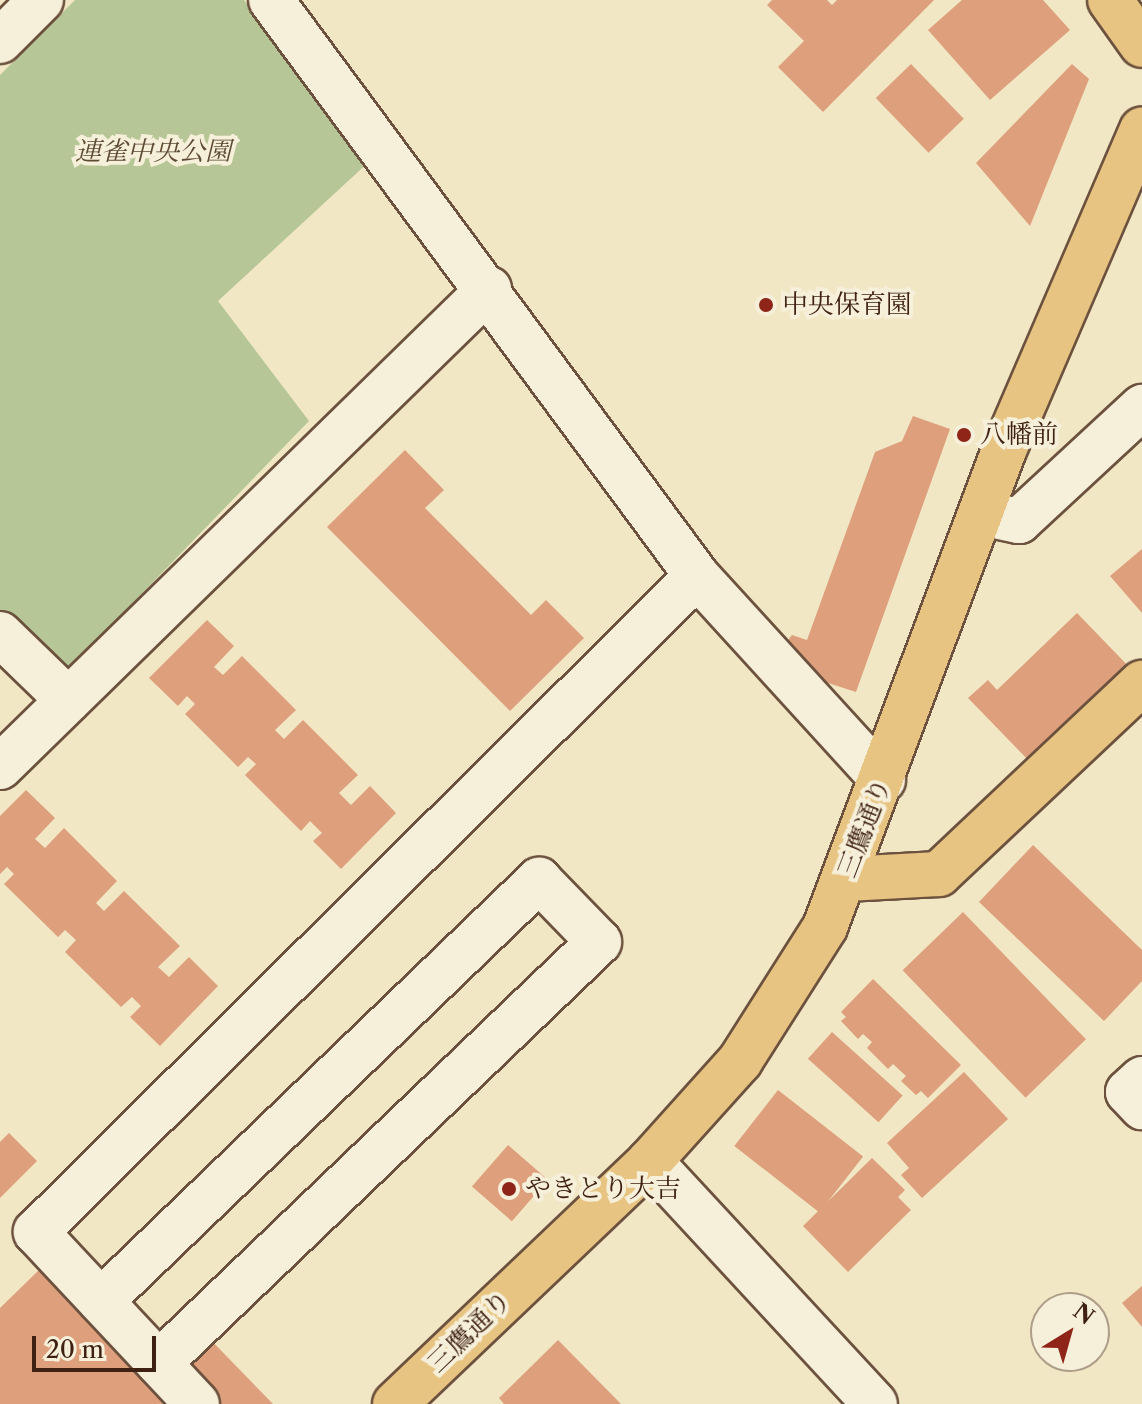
<!DOCTYPE html>
<meta charset="utf-8">
<style>
body{margin:0}
#map{position:relative;width:1142px;height:1404px;overflow:hidden;background:#f1e7c4;font-family:"Libre Caslon Text","Noto Serif JP",serif}
div>[style]{position:absolute}
[style*='--x']{left:calc(var(--x)*1px);top:calc(var(--y)*1px);width:calc(var(--w)*1px);rotate:calc(var(--a)*1deg)}
.green>*{inset:0;background:#b7c696}
.building>*{inset:0;background:#de9f7d;transform-origin:0 0}
.roads{filter:drop-shadow(2px 0 #6c523e) drop-shadow(-2px 0 #6c523e) drop-shadow(0 2px #6c523e) drop-shadow(0 -2px #6c523e)}
.minor>*{height:44px;margin:-22px;padding:0 22px;transform-origin:22px;border-radius:22px;background:#f6efd9}
.major>*{height:44px;margin:-22px;padding:0 22px;transform-origin:22px;border-radius:22px;background:#e8c482}
.dots>*{width:22px;height:22px;translate:-50% -50%;box-sizing:border-box;border:4px solid #f6efd9;border-radius:50%}
span{translate:-50% -50%;white-space:nowrap;text-align:center;line-height:1.15;-webkit-text-stroke:8px #f6efd9;paint-order:stroke}
.park-label{font-size:26px;color:#5d4a33;font-style:italic}
.poi-label{font-size:26px;color:#3f2112}
.left{translate:0 -50%;text-align:left}
.street-label{font-size:26px;color:#3f2112}
.north{position:absolute;left:1030px;top:1292px;width:80px;height:80px;box-sizing:border-box;background:#f6efd9;border:2px solid #ad9d89;border-radius:50%;rotate:37deg;font-size:22px;font-weight:700;line-height:32px;text-align:center;color:#3f2112}
.north::after{content:'';display:block;margin:auto;width:28px;height:36px;background:#8f2418;clip-path:polygon(50% 0,100% 100%,50% 72%,0 100%)}
.scale{position:absolute;left:32px;top:1336px;width:124px;height:36px;box-sizing:border-box;border:4px solid #3f2112;border-top:0;padding-left:10px;font-size:24px;line-height:28px;white-space:nowrap;color:#3f2112;-webkit-text-stroke:6px #f6efd9;paint-order:stroke}
</style>
<div id="map">
<div class="green">
<i style="clip-path:polygon(75px 0,244px 0,372px 159px,218px 301px,309px 421px,62px 676px,0 615px,0 75px)"></i>
</div>
<div class="building">
<i style="clip-path:polygon(772px 0,827px 0,832px 5px,837px 0,934px 0,823px 112px,778px 67px,804px 41px,767px 5px)"></i>
<i style="clip-path:polygon(962px 0,1043px 0,1070px 30px,990px 100px,928px 30px)"></i>
<i style="left:911px;top:64px;width:76px;height:49px;rotate:46deg"></i>
<i style="clip-path:polygon(1072px 64px,1089px 79px,1030px 226px,976px 163px)"></i>
<i style="clip-path:polygon(913px 416px,950px 429px,856px 692px,825px 682px,788px 640px,792px 635px,807px 640px,875px 452px,902px 441px)"></i>
<i style="clip-path:polygon(405px 450px,444px 490px,425px 508px,531px 615px,546px 600px,584px 638px,510px 711px,327px 527px)"></i>
<i style="clip-path:polygon(1142px 549px,1142px 613px,1110px 576px)"></i>
<i style="clip-path:polygon(1077px 613px,1134px 672px,1035px 767px,968px 698px,988px 680px,997px 690px)"></i>
<i style="clip-path:polygon(207px 620px,234px 646px,214px 667px,223px 675px,242px 656px,296px 710px,275px 730px,284px 739px,303px 720px,358px 775px,339px 793px,351px 805px,370px 786px,396px 813px,341px 869px,313px 841px,322px 833px,310px 821px,301px 831px,245px 775px,256px 764px,248px 757px,238px 767px,185px 714px,195px 704px,187px 696px,178px 706px,149px 678px)"></i>
<i style="clip-path:polygon(26px 790px,55px 818px,35px 839px,45px 848px,64px 828px,117px 881px,96px 903px,104px 911px,124px 891px,180px 946px,158px 967px,169px 977px,189px 957px,218px 986px,160px 1046px,130px 1017px,141px 1006px,132px 997px,121px 1007px,65px 952px,76px 940px,65px 930px,58px 937px,4px 884px,14px 874px,7px 867px,0 874px,0 816px)"></i>
<i style="clip-path:polygon(1033px 845px,1142px 950px,1142px 981px,1104px 1021px,979px 902px)"></i>
<i style="left:963px;top:912px;width:177px;height:84px;rotate:46deg"></i>
<i style="clip-path:polygon(873px 979px,961px 1065px,928px 1098px,921px 1091px,916px 1095px,901px 1081px,906px 1076px,893px 1064px,888px 1069px,867px 1048px,872px 1042px,863px 1034px,858px 1039px,841px 1021px,846px 1017px,841px 1012px)"></i>
<i style="left:832px;top:1032px;width:95px;height:36px;rotate:42deg"></i>
<i style="clip-path:polygon(964px 1072px,1008px 1119px,922px 1198px,901px 1175px,909px 1168px,887px 1143px)"></i>
<i style="left:778px;top:1090px;width:108px;height:71px;rotate:38deg"></i>
<i style="clip-path:polygon(9px 1133px,37px 1161px,0 1198px,0 1142px)"></i>
<i style="left:508px;top:1145px;width:53px;height:55px;rotate:41deg"></i>
<i style="clip-path:polygon(872px 1158px,905px 1190px,898px 1197px,911px 1210px,848px 1272px,803px 1226px)"></i>
<i style="clip-path:polygon(39px 1270px,122px 1359px,171px 1404px,0 1404px,0 1308px)"></i>
<i style="clip-path:polygon(1142px 1286px,1142px 1327px,1122px 1303px)"></i>
<i style="clip-path:polygon(207px 1336px,273px 1404px,213px 1404px,177px 1368px)"></i>
<i style="clip-path:polygon(558px 1340px,621px 1404px,504px 1404px,499px 1398px)"></i>
</div>
<div class="roads">
<div class="minor">
<i style="--x:271;--y:0;--w:716;--a:53.51"></i>
<i style="--x:697;--y:576;--w:276;--a:47.6"></i>
<i style="--x:0;--y:41;--w:58;--a:-45"></i>
<i style="--x:981;--y:513;--w:39;--a:12"></i>
<i style="--x:1019;--y:521;--w:168;--a:-42.8"></i>
<i style="--x:0;--y:634;--w:95;--a:44.1"></i>
<i style="--x:0;--y:767;--w:684;--a:-44.35"></i>
<i style="--x:1142;--y:1079;--w:19;--a:137"></i>
<i style="--x:1128;--y:1092;--w:21;--a:47"></i>
<i style="--x:650;--y:1161;--w:331;--a:47.2"></i>
<i style="--x:101;--y:1301;--w:608;--a:-43.87"></i>
<i style="--x:539;--y:880;--w:86;--a:45.9"></i>
<i style="--x:599;--y:942;--w:609;--a:136.26"></i>
<i style="--x:197;--y:1404;--w:236;--a:-133.1"></i>
<i style="--x:36;--y:1232;--w:931;--a:-44.78"></i>
</div>
<div class="major">
<i style="--x:1110;--y:0;--w:55;--a:54.6"></i>
<i style="--x:846;--y:879;--w:93;--a:-3.1"></i>
<i style="--x:939;--y:874;--w:279;--a:-43.3"></i>
<i style="--x:395;--y:1404;--w:352;--a:-43.6"></i>
<i style="--x:650;--y:1161;--w:135;--a:-48"></i>
<i style="--x:740;--y:1061;--w:159;--a:-57.6"></i>
<i style="--x:825;--y:927;--w:509;--a:-69.43"></i>
<i style="--x:1004;--y:450;--w:349;--a:-66.7"></i>
</div>
</div>
<div class="dots">
<i style="left:766px;top:305px;background:#8f2418"></i>
<i style="left:964px;top:435px;background:#8f2418"></i>
<i style="left:509px;top:1189px;background:#8f2418"></i>
</div>
<div class="park-label">
<span style="left:153px;top:152px">連雀中央公園</span>
</div>
<div class="poi-label">
<span class="left" style="left:782px;top:305px">中央保育園</span>
<span class="left" style="left:980px;top:435px">八幡前</span>
<span class="left" style="left:525px;top:1189px">やきとり大吉</span>
</div>
<div class="street-label">
<span style="left:865px;top:828px;rotate:-69deg">三鷹通り</span>
<span style="left:470px;top:1332px;rotate:-44deg">三鷹通り</span>
</div>
<div class="north">N</div>
<div class="scale">20 m</div>
</div>
